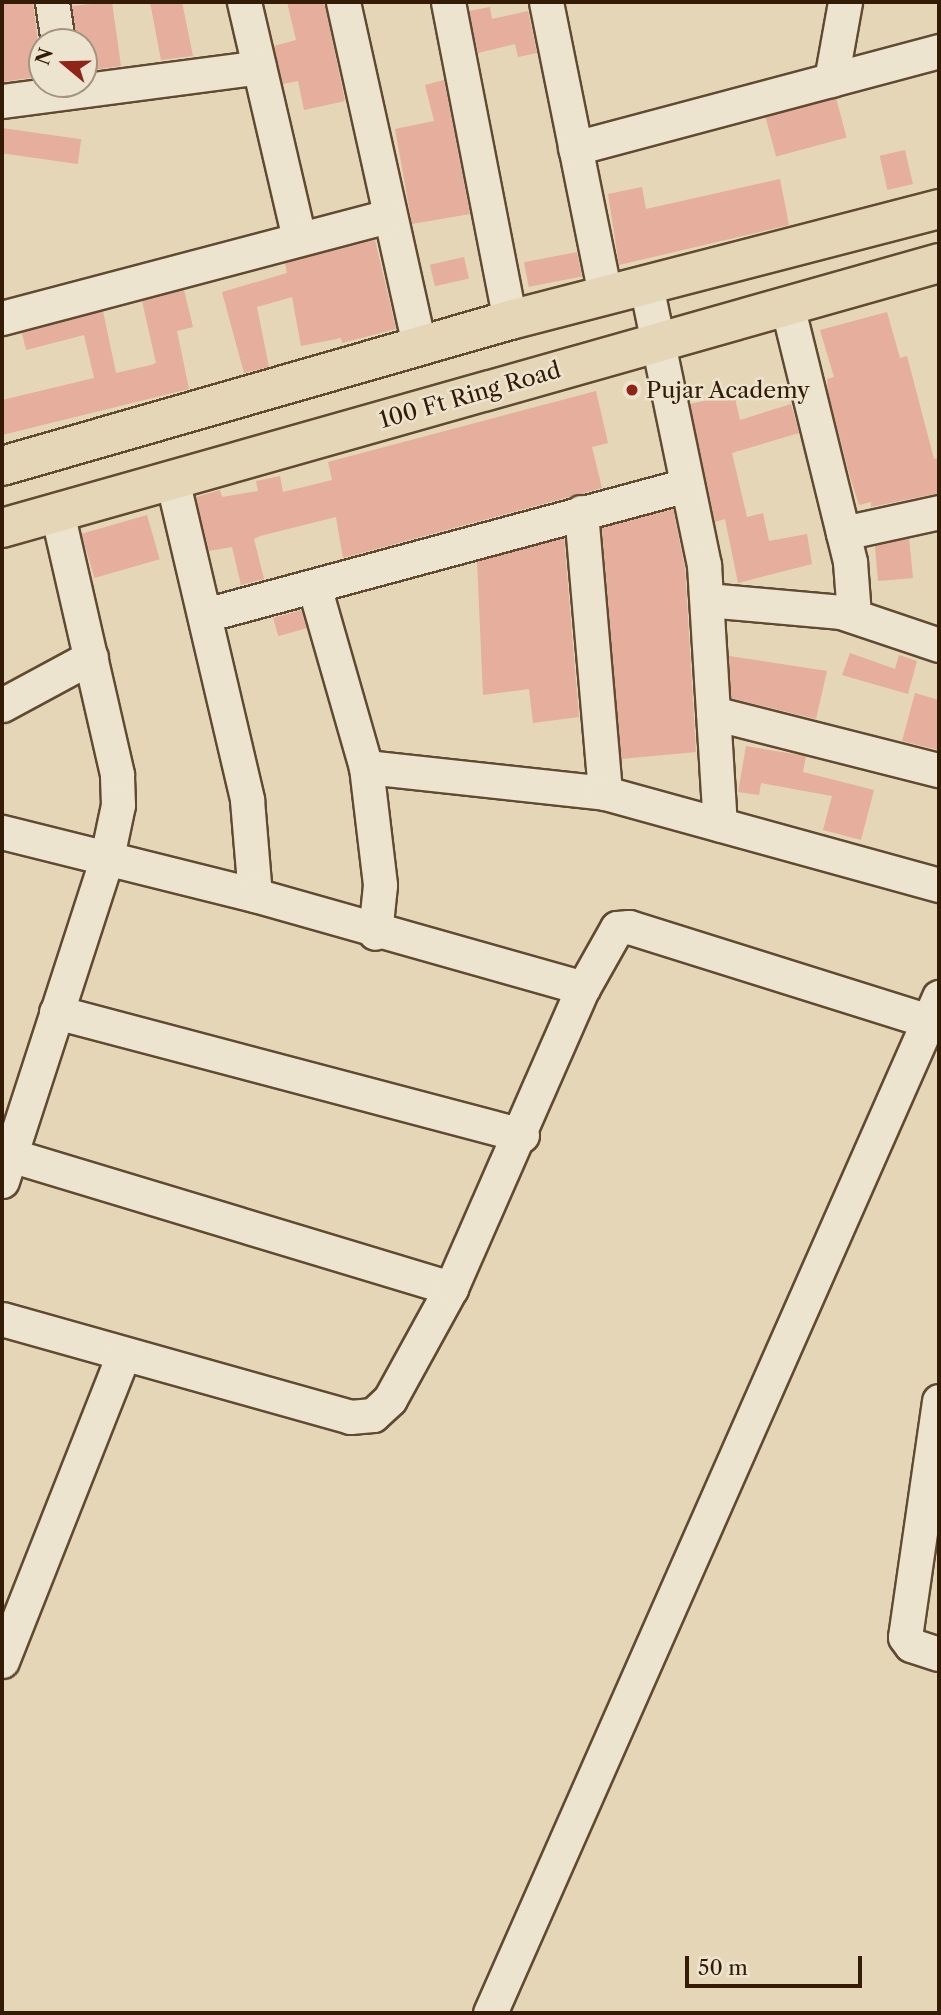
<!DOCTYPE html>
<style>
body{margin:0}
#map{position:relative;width:941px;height:2015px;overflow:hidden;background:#e4d6b7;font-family:"Libre Caslon Text",serif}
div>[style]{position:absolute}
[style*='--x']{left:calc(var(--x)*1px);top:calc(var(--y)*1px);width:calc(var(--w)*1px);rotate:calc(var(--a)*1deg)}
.building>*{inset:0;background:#e5ae9d;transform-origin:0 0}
.roads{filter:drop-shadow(2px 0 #604a32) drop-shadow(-2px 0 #604a32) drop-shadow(0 2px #604a32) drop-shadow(0 -2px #604a32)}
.minor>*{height:33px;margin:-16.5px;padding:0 16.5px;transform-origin:16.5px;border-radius:16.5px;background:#ede4d0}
.major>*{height:38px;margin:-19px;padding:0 19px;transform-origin:19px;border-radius:19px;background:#e4d6b7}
.dots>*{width:19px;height:19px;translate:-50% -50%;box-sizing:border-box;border:4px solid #ede4d0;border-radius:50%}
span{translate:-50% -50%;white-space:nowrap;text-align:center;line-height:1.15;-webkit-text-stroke:5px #ede4d0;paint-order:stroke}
.poi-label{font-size:23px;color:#341b06}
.left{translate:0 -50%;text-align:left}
.street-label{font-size:23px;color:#341b06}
.frame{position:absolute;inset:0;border:4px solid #341b06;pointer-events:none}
.north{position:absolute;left:28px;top:28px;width:70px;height:70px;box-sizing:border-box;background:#ede4d0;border:2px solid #a3947f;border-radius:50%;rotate:289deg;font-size:19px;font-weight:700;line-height:28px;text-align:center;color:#341b06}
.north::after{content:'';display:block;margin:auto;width:24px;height:32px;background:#8f2418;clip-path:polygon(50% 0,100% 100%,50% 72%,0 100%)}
.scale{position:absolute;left:685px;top:1956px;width:177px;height:32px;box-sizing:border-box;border:4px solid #341b06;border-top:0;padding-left:9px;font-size:21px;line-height:24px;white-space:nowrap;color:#341b06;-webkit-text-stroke:5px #ede4d0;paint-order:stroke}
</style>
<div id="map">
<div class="building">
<i style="clip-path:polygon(2px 2px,33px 2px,42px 76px,2px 82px)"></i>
<i style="clip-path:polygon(112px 2px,121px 66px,84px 71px,84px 42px,77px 42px,72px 6px)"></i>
<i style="clip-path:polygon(150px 2px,182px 2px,193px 56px,161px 60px)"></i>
<i style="clip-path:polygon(287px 2px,324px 2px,345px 101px,304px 110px,298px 81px,283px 84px,274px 46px,296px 40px)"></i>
<i style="clip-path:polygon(490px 7px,492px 19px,528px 11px,537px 53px,518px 57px,515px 44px,478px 53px,469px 11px)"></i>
<i style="clip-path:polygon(444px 80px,470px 214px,412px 224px,395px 129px,434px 121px,425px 85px)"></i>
<i style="left:836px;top:98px;width:41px;height:73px;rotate:75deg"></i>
<i style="left:2px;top:128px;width:80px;height:25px;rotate:8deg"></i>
<i style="left:905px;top:150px;width:35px;height:26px;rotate:77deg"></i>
<i style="clip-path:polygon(780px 179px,789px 225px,619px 265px,608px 194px,642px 187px,646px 209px)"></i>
<i style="clip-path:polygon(375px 240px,396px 329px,342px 343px,341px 338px,301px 346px,292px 297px,257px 307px,269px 367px,244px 373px,222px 292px,287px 273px,285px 263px)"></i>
<i style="left:577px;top:252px;width:25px;height:54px;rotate:79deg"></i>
<i style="left:464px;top:257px;width:22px;height:35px;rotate:77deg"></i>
<i style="clip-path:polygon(184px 290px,193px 327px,177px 331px,189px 389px,2px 435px,2px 400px,94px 378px,84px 335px,26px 350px,22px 333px,103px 311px,116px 373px,151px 365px,156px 363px,142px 301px)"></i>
<i style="clip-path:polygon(887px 312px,900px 358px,907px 356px,934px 459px,939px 458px,939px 493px,871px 507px,871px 502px,859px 505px,850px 477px,828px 392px,827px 379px,834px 377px,820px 330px)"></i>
<i style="clip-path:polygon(596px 391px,608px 443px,592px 447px,602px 488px,343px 558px,336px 517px,260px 536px,254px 539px,264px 579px,241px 585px,232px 547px,209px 551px,196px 497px,220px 490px,222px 497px,258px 491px,256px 481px,280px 476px,283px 492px,332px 480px,328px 462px)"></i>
<i style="clip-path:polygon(734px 394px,740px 420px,791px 404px,799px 433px,732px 453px,747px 517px,763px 513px,769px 541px,807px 534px,812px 564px,738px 583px,725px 519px,715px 522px,690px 404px)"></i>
<i style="clip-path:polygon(673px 509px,685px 568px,696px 752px,621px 759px,602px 528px)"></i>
<i style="left:147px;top:515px;width:46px;height:68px;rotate:74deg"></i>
<i style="clip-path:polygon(564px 538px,579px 717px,533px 723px,529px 689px,483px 695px,477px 561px)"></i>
<i style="clip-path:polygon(909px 538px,913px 578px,878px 581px,875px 546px)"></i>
<i style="left:301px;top:610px;width:19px;height:29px;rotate:74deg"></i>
<i style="clip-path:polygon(850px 653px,895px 669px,899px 655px,917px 661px,908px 694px,842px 675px)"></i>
<i style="clip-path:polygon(729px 656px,827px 671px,816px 719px,731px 698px)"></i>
<i style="clip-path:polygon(915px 693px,939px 700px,939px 750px,902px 741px)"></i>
<i style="clip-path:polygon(746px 746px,806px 756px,803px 772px,874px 790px,861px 840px,823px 830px,832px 796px,761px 783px,759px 795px,738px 792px)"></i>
</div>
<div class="roads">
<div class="minor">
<i style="--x:52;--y:2;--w:40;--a:81.5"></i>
<i style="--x:244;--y:2;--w:243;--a:76.9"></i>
<i style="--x:343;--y:2;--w:352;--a:77.5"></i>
<i style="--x:448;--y:2;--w:324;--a:79"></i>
<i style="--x:546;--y:2;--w:299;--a:78.6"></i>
<i style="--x:831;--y:80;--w:79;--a:-79.8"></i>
<i style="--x:2;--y:101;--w:259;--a:-7.5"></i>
<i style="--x:575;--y:148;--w:377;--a:-14.9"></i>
<i style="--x:646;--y:285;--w:286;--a:78.3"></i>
<i style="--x:704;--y:565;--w:260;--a:86.5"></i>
<i style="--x:787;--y:305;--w:265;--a:76.2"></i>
<i style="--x:850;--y:562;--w:53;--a:85.7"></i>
<i style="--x:2;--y:318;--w:400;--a:-14.8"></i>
<i style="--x:172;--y:479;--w:330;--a:76.8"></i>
<i style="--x:247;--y:800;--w:95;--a:85.2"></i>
<i style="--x:581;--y:512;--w:282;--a:85.1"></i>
<i style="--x:843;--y:533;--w:98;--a:-12.3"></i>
<i style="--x:314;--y:586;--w:188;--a:74"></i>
<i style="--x:366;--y:767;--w:119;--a:83.2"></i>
<i style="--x:380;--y:885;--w:48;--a:95.9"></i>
<i style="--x:707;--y:600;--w:135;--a:5.1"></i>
<i style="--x:841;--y:612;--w:103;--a:18.6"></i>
<i style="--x:205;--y:615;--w:499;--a:-15.1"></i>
<i style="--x:2;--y:705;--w:101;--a:-28.3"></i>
<i style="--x:713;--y:713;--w:233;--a:14.2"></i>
<i style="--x:366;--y:767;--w:240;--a:6.2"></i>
<i style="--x:605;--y:793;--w:346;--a:15.4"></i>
<i style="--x:2;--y:832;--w:261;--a:14"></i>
<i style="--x:255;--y:895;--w:341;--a:15.8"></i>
<i style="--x:56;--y:1012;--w:482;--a:14.8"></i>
<i style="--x:10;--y:1155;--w:461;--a:16.8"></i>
<i style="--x:2;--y:1181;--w:341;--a:-72"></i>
<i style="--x:107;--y:857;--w:53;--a:-78.1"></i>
<i style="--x:118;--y:805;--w:31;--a:-92"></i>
<i style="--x:117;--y:774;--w:269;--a:-102.9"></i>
<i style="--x:2;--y:1319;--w:362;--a:15.7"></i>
<i style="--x:350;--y:1417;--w:23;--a:-5"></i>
<i style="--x:373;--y:1415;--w:23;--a:-43"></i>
<i style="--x:390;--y:1399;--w:127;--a:-61.2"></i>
<i style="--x:451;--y:1288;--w:328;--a:-66.3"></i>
<i style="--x:583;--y:988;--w:69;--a:-60.5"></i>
<i style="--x:617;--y:928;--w:12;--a:-5"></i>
<i style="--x:629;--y:927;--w:314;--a:17.4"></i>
<i style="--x:939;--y:1401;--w:238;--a:98.2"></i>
<i style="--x:905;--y:1637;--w:10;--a:53"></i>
<i style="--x:911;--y:1645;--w:29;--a:18"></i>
<i style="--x:2;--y:1661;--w:328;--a:-68.4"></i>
<i style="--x:490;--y:2013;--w:1111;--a:-66.16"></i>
</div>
<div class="major">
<i style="--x:2;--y:466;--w:529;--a:-16.03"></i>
<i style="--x:510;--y:320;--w:443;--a:-14.5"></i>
<i style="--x:2;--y:528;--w:974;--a:-15.79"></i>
</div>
</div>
<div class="dots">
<i style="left:632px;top:390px;background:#8f2418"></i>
</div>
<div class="poi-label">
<span class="left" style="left:646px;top:390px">Pujar Academy</span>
</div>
<div class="street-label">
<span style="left:470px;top:395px;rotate:-16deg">100 Ft Ring Road</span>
</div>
<div class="frame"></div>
<div class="north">N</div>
<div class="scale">50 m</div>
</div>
